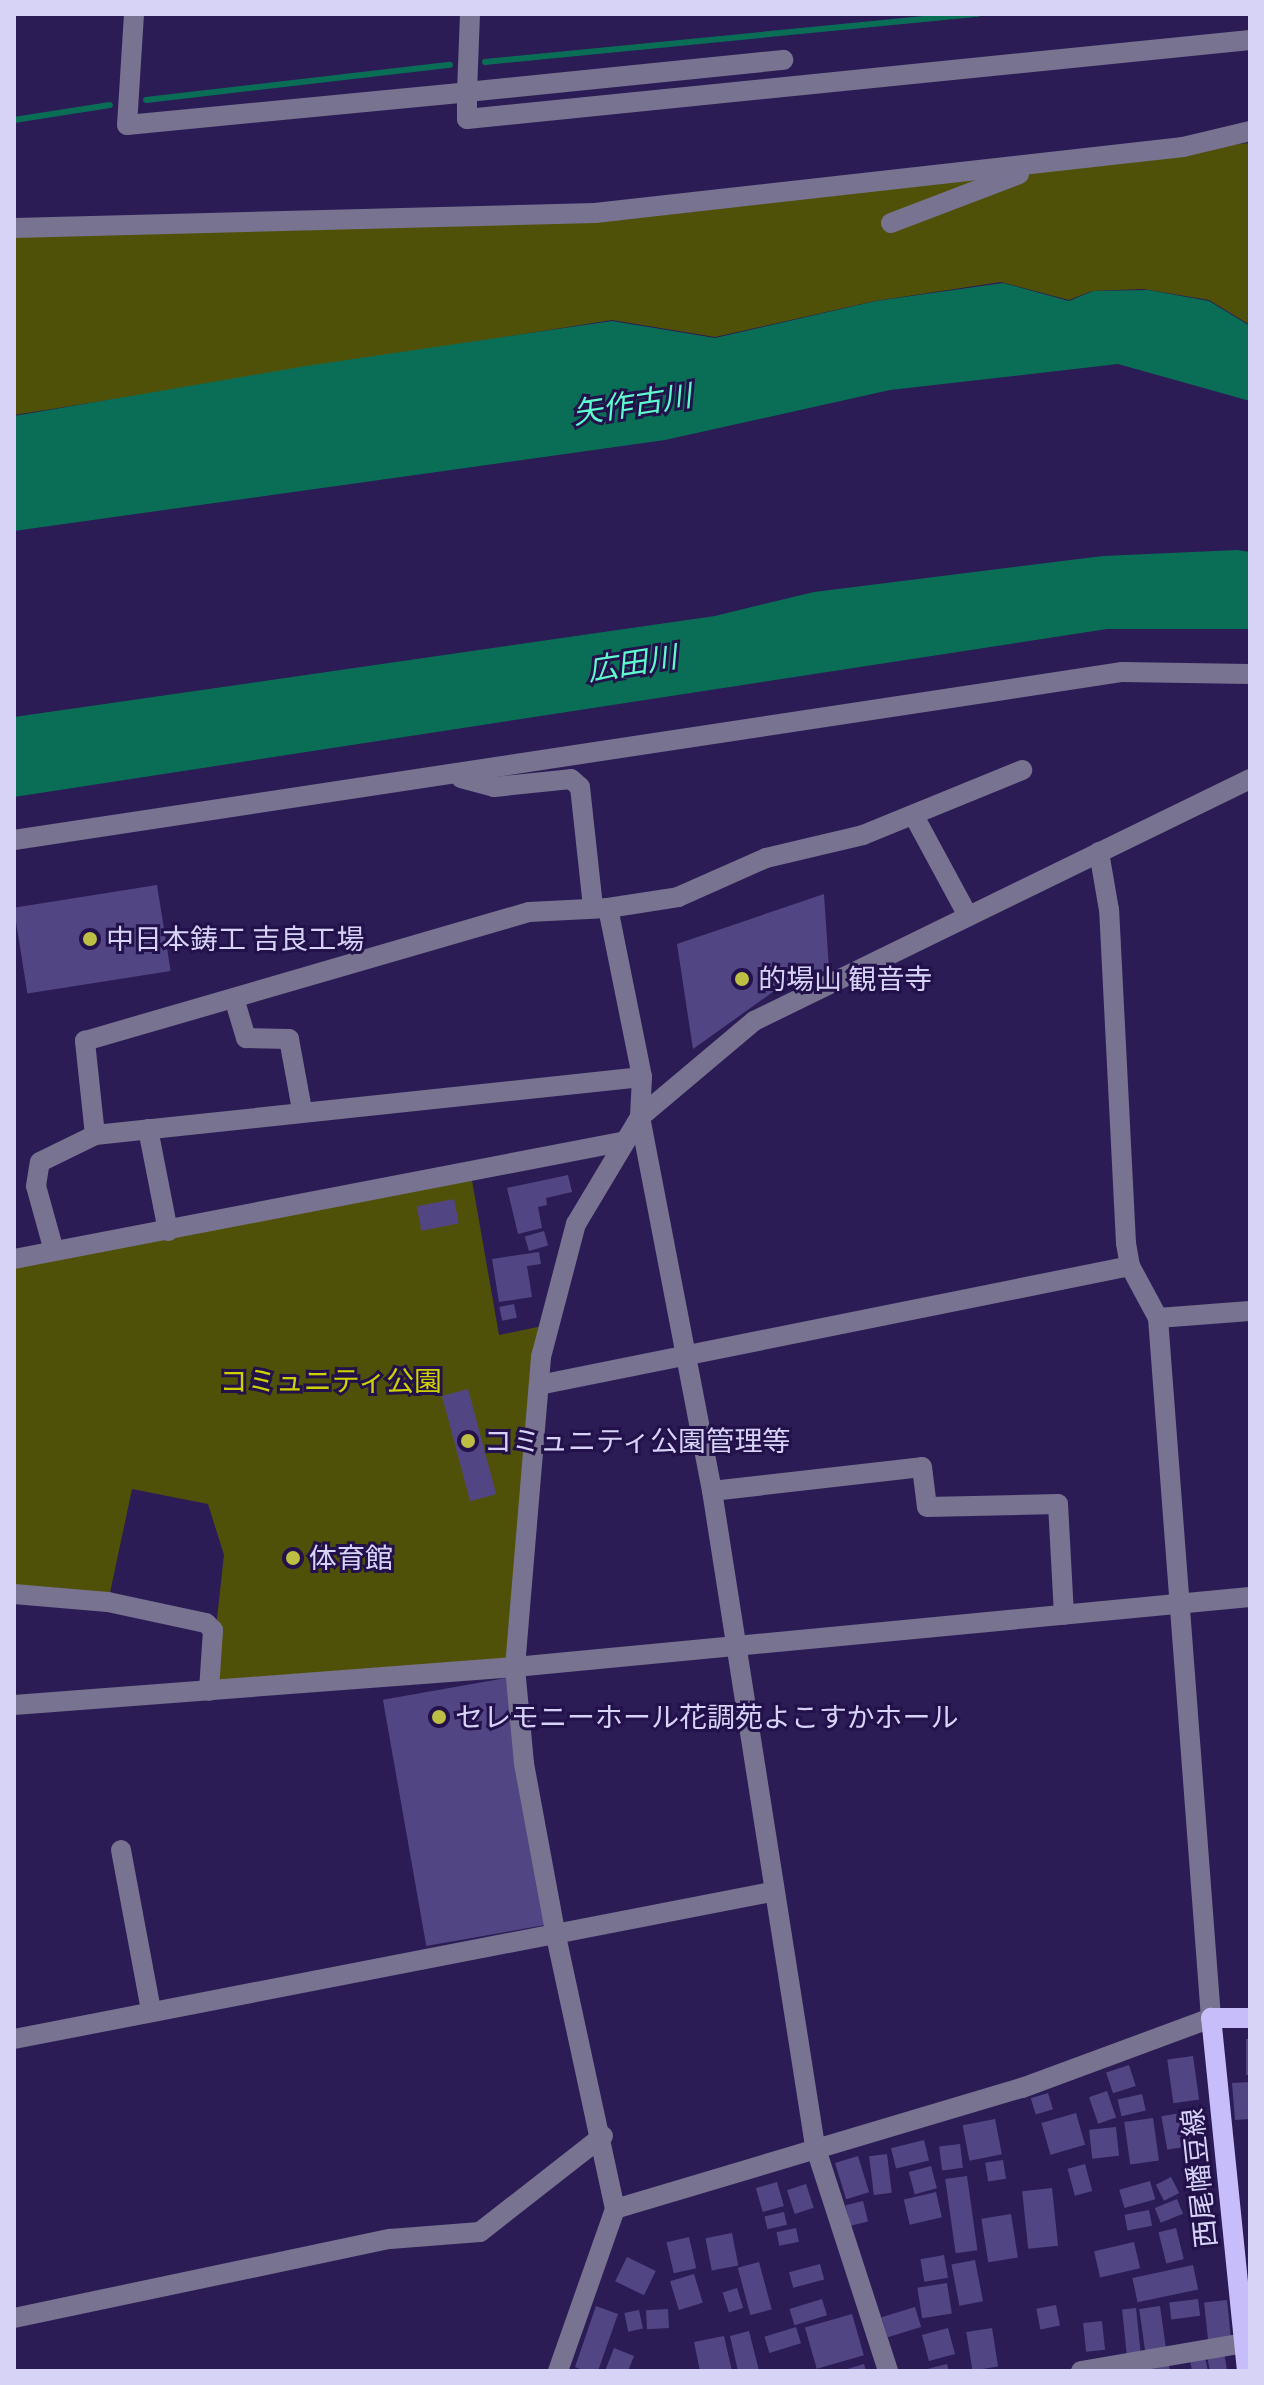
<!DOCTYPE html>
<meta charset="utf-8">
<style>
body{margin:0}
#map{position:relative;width:1264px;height:2385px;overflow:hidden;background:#2b1c55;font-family:"Titillium Web","Noto Sans JP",sans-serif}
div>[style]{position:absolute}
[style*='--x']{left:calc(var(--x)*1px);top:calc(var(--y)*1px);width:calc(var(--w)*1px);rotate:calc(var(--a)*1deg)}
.green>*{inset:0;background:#505108}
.water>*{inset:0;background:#0a6e56}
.stream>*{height:6px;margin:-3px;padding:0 3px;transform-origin:3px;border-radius:3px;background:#0a6e56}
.building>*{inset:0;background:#514683;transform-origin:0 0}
.minor>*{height:20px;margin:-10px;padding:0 10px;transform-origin:10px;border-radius:10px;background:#777390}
.major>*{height:20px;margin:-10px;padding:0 10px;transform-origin:10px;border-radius:10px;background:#c6bdfa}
.dots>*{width:22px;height:22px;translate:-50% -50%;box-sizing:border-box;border:4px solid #22114a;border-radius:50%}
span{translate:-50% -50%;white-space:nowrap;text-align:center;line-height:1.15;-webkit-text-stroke:6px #22114a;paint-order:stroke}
.poi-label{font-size:28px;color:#d7d3f7}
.left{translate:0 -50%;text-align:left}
.park-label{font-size:28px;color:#d0d200}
.street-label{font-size:28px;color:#d7d3f7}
.water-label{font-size:30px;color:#5dfacd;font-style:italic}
.frame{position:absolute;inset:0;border:16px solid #d7d3f7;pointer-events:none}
</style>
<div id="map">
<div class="green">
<i style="clip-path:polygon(1250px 143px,1250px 325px,1209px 300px,1143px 289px,1092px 291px,1069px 300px,1001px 282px,875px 301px,715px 337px,612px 320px,14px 415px,14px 233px,310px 230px)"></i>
<i style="clip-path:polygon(470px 1169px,499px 1335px,547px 1325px,515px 1667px,209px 1691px,224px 1555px,208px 1504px,132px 1489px,108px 1602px,14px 1594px,14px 1259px)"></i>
</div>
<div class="water">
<i style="clip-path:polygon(1003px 283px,1069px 301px,1093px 291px,1148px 290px,1209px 301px,1250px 326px,1250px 401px,1118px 364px,890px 390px,665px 440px,14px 531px,14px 416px,306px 366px,612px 321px,715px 338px,876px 301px)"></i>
<i style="clip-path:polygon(1237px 550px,1250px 552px,1250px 629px,1107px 629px,14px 797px,14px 717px,715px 616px,814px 592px,1103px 556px)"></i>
</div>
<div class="stream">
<i style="--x:485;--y:62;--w:495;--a:-5.6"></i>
<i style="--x:146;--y:100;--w:306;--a:-6.6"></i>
<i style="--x:14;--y:120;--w:97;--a:-8.9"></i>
</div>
<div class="building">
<i style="left:157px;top:885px;width:87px;height:145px;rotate:81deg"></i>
<i style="clip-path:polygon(824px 894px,829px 969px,777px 989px,693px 1049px,677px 944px)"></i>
<i style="clip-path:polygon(568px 1175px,572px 1192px,546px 1198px,547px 1205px,538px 1207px,542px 1228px,518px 1234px,507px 1188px)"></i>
<i style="left:454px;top:1199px;width:25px;height:38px;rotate:79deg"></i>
<i style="left:544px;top:1231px;width:15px;height:20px;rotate:74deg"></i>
<i style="clip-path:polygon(539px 1252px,541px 1264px,527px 1266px,532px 1297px,499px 1302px,492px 1259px)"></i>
<i style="left:514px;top:1304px;width:14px;height:15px;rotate:78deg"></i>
<i style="left:468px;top:1389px;width:109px;height:27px;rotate:75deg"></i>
<i style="left:506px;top:1678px;width:250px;height:125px;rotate:80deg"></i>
<i style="left:1246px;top:2039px;width:4px;height:36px"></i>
<i style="left:1193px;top:2056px;width:44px;height:26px;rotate:82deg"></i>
<i style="left:1129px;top:2065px;width:22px;height:24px;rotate:72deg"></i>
<i style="clip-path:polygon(1250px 2082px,1250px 2119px,1235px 2120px,1232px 2083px)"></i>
<i style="left:1107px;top:2091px;width:28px;height:19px;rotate:71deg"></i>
<i style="left:1048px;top:2093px;width:17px;height:18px;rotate:73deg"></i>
<i style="left:1142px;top:2094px;width:17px;height:25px;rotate:77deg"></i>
<i style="left:1186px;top:2112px;width:34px;height:25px;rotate:80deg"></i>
<i style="left:1076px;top:2113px;width:33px;height:36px;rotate:74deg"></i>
<i style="left:1153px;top:2118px;width:43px;height:29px;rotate:82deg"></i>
<i style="left:995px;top:2119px;width:36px;height:33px;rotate:79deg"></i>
<i style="left:1116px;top:2127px;width:29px;height:27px;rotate:84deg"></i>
<i style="left:924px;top:2140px;width:21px;height:34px;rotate:76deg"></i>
<i style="left:960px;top:2144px;width:24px;height:21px;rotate:83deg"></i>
<i style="left:887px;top:2154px;width:39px;height:18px;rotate:83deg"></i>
<i style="left:858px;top:2156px;width:38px;height:24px;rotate:73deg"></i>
<i style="left:1003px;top:2160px;width:19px;height:18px;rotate:81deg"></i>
<i style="left:1085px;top:2164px;width:28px;height:18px;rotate:75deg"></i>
<i style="left:931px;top:2166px;width:23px;height:23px;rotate:75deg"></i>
<i style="left:967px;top:2176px;width:75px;height:22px;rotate:82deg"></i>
<i style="left:1171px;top:2177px;width:18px;height:17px;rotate:63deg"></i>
<i style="left:1150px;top:2181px;width:19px;height:32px;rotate:74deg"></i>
<i style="left:777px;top:2182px;width:25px;height:22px;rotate:74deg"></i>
<i style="left:806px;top:2184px;width:25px;height:20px;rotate:72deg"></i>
<i style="left:1052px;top:2188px;width:58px;height:30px;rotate:84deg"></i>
<i style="left:936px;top:2192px;width:26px;height:33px;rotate:77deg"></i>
<i style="left:1177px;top:2199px;width:16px;height:24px;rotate:68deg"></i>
<i style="left:863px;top:2201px;width:21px;height:18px;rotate:76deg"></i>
<i style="left:1149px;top:2210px;width:16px;height:25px;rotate:79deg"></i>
<i style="left:784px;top:2212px;width:13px;height:20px;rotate:77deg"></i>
<i style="left:1011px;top:2214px;width:44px;height:30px;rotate:81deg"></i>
<i style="left:796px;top:2228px;width:14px;height:20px;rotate:78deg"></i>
<i style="left:1176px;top:2228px;width:32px;height:18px;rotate:76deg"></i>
<i style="left:732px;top:2233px;width:33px;height:27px;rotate:79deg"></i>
<i style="left:689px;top:2237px;width:32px;height:23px;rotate:77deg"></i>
<i style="left:1134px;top:2242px;width:27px;height:41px;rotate:77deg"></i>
<i style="left:944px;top:2255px;width:23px;height:24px;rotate:80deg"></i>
<i style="left:627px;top:2257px;width:32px;height:27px;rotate:26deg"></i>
<i style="left:975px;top:2260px;width:42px;height:24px;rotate:79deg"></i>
<i style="left:759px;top:2262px;width:49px;height:22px;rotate:75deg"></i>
<i style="left:820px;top:2264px;width:16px;height:32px;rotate:75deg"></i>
<i style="left:1193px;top:2265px;width:25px;height:62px;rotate:78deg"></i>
<i style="left:694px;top:2274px;width:30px;height:25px;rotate:73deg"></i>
<i style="left:947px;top:2283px;width:31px;height:30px;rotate:81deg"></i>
<i style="left:737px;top:2288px;width:21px;height:15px;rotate:73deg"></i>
<i style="left:822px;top:2299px;width:17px;height:34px;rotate:73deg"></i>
<i style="left:1198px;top:2299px;width:17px;height:29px;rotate:83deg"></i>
<i style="left:1227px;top:2300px;width:41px;height:23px;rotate:84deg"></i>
<i style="left:1056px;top:2305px;width:21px;height:20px;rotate:79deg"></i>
<i style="clip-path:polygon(596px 2306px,618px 2314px,598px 2371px,585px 2371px,575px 2367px)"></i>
<i style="left:1160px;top:2306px;width:44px;height:21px;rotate:82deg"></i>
<i style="left:915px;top:2307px;width:21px;height:35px;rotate:73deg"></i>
<i style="left:1136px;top:2308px;width:48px;height:14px;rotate:84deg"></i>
<i style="left:668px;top:2309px;width:19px;height:22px;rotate:87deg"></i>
<i style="left:639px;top:2310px;width:19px;height:15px;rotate:78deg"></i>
<i style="left:852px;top:2314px;width:43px;height:49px;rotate:74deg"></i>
<i style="left:1102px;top:2321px;width:29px;height:19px;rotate:84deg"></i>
<i style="left:796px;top:2327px;width:17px;height:33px;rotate:73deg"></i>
<i style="left:948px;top:2328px;width:27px;height:27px;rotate:75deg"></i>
<i style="left:992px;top:2328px;width:39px;height:26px;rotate:81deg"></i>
<i style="clip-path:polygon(749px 2331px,759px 2371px,738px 2371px,730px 2336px)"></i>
<i style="clip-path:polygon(724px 2336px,732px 2371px,700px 2371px,694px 2342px)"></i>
<i style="clip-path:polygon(614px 2348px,634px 2356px,628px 2371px,605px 2371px)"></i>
<i style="clip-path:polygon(1224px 2352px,1227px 2371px,1210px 2371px,1207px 2356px)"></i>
<i style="clip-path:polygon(1205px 2357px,1208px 2371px,1192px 2371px,1190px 2360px)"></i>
<i style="clip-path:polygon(864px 2364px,866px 2371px,845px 2371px,844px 2370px)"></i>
<i style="clip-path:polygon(947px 2364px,949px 2371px,923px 2371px,923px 2370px)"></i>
<i style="clip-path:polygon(1169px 2365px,1170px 2371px,1148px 2371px,1148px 2370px)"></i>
</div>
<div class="minor">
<i style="--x:134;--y:14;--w:111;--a:93.6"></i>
<i style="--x:127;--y:125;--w:342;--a:-5.5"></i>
<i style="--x:467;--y:92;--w:27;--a:90"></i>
<i style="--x:467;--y:119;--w:787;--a:-5.76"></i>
<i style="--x:470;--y:14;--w:78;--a:92.2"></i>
<i style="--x:467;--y:92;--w:318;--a:-5.8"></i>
<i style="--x:891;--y:223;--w:137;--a:-20.9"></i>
<i style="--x:14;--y:228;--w:581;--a:-1.48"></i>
<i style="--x:595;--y:213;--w:592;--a:-6.4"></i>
<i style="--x:1183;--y:147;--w:69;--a:-13.4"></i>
<i style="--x:461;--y:778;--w:34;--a:15"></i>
<i style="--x:494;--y:787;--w:77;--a:-5.9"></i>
<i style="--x:571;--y:779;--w:12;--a:42"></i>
<i style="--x:580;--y:787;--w:120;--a:83.8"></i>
<i style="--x:914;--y:816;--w:114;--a:61.6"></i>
<i style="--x:14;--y:840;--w:1121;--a:-8.62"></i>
<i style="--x:1122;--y:672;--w:128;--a:0.9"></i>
<i style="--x:608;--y:908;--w:71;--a:-8.9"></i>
<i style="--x:678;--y:897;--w:96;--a:-23.9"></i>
<i style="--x:766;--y:858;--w:100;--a:-13.3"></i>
<i style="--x:863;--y:835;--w:172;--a:-22.2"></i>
<i style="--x:234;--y:998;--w:42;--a:73.3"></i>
<i style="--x:246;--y:1038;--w:43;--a:1.3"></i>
<i style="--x:289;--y:1039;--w:72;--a:79.6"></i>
<i style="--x:148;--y:1129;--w:104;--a:78.9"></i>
<i style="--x:95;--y:1135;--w:550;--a:-6.05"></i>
<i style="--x:54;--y:1251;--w:67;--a:-105.5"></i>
<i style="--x:36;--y:1186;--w:24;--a:-81"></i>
<i style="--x:40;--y:1162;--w:61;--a:-26.1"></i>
<i style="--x:95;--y:1135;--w:95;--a:-96.1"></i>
<i style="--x:85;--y:1041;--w:462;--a:-16.2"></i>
<i style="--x:529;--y:912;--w:79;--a:-2.9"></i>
<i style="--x:608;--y:908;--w:172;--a:78.6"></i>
<i style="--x:642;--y:1077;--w:40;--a:92.9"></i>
<i style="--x:640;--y:1117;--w:381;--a:79.1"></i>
<i style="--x:712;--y:1491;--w:663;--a:81.06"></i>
<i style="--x:815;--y:2146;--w:237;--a:72"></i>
<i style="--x:14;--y:1259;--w:618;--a:-10.91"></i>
<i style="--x:1158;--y:1318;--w:92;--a:-4.4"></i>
<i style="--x:539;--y:1385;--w:603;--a:-11.38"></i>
<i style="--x:712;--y:1491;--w:211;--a:-6.5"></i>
<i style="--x:922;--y:1467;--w:40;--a:82.9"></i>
<i style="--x:927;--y:1507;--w:131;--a:-1.3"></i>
<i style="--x:1058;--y:1504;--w:111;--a:86.9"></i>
<i style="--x:14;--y:1594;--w:94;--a:4.9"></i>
<i style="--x:108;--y:1602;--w:100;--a:12.1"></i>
<i style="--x:206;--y:1623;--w:10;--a:45"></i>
<i style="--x:213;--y:1630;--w:61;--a:93.8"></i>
<i style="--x:14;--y:1705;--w:502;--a:-4.34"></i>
<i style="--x:515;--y:1667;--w:738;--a:-5.44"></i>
<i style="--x:121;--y:1850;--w:164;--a:79.4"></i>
<i style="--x:14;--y:2039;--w:771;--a:-10.99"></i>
<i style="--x:615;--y:2209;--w:425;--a:-16.6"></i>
<i style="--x:1022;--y:2088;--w:202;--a:-20.3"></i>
<i style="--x:1211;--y:2018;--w:702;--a:-94.33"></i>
<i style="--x:1158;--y:1318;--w:59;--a:-118.3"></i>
<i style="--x:1130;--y:1266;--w:23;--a:-100"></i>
<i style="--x:1126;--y:1243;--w:333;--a:-92.9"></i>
<i style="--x:1109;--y:910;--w:59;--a:-99.8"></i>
<i style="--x:14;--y:2318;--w:384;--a:-11.9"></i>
<i style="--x:390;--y:2239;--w:90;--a:-4.4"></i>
<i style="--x:480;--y:2232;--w:156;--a:-38"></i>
<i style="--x:558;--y:2371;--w:172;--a:-70.6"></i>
<i style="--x:615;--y:2209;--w:284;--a:-102.2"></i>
<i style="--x:555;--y:1931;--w:171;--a:-100.5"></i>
<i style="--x:524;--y:1763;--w:96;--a:-95.4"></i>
<i style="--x:515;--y:1667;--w:311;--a:-85.2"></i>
<i style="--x:541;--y:1357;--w:138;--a:-75.3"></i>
<i style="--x:576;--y:1224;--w:125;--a:-59.1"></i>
<i style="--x:640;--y:1117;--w:149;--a:-40.1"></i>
<i style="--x:754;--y:1021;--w:552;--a:-26.01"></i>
<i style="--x:1081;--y:2371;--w:171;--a:-9.7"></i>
</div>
<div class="major">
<i style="--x:1247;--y:2371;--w:355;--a:-95.8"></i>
<i style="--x:1211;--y:2018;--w:39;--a:0"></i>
</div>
<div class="dots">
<i style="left:90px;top:939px;background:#bcbf43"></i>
<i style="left:742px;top:979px;background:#bcbf43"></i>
<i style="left:468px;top:1441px;background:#bcbf43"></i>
<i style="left:293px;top:1558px;background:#bcbf43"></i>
<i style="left:439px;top:1717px;background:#bcbf43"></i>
</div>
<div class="poi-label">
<span class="left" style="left:106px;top:939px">中日本鋳工 吉良工場</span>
<span class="left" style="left:758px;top:979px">的場山 観音寺</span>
<span class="left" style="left:484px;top:1441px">コミュニティ公園管理等</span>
<span class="left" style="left:309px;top:1558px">体育館</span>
<span class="left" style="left:455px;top:1717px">セレモニーホール花調苑よこすかホール</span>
</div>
<div class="park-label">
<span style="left:331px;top:1381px">コミュニティ公園</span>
</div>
<div class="street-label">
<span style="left:1199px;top:2178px;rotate:-96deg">西尾幡豆線</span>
</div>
<div class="water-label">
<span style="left:632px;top:404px;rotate:-9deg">矢作古川</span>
<span style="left:632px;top:663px;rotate:-9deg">広田川</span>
</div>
<div class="frame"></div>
</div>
